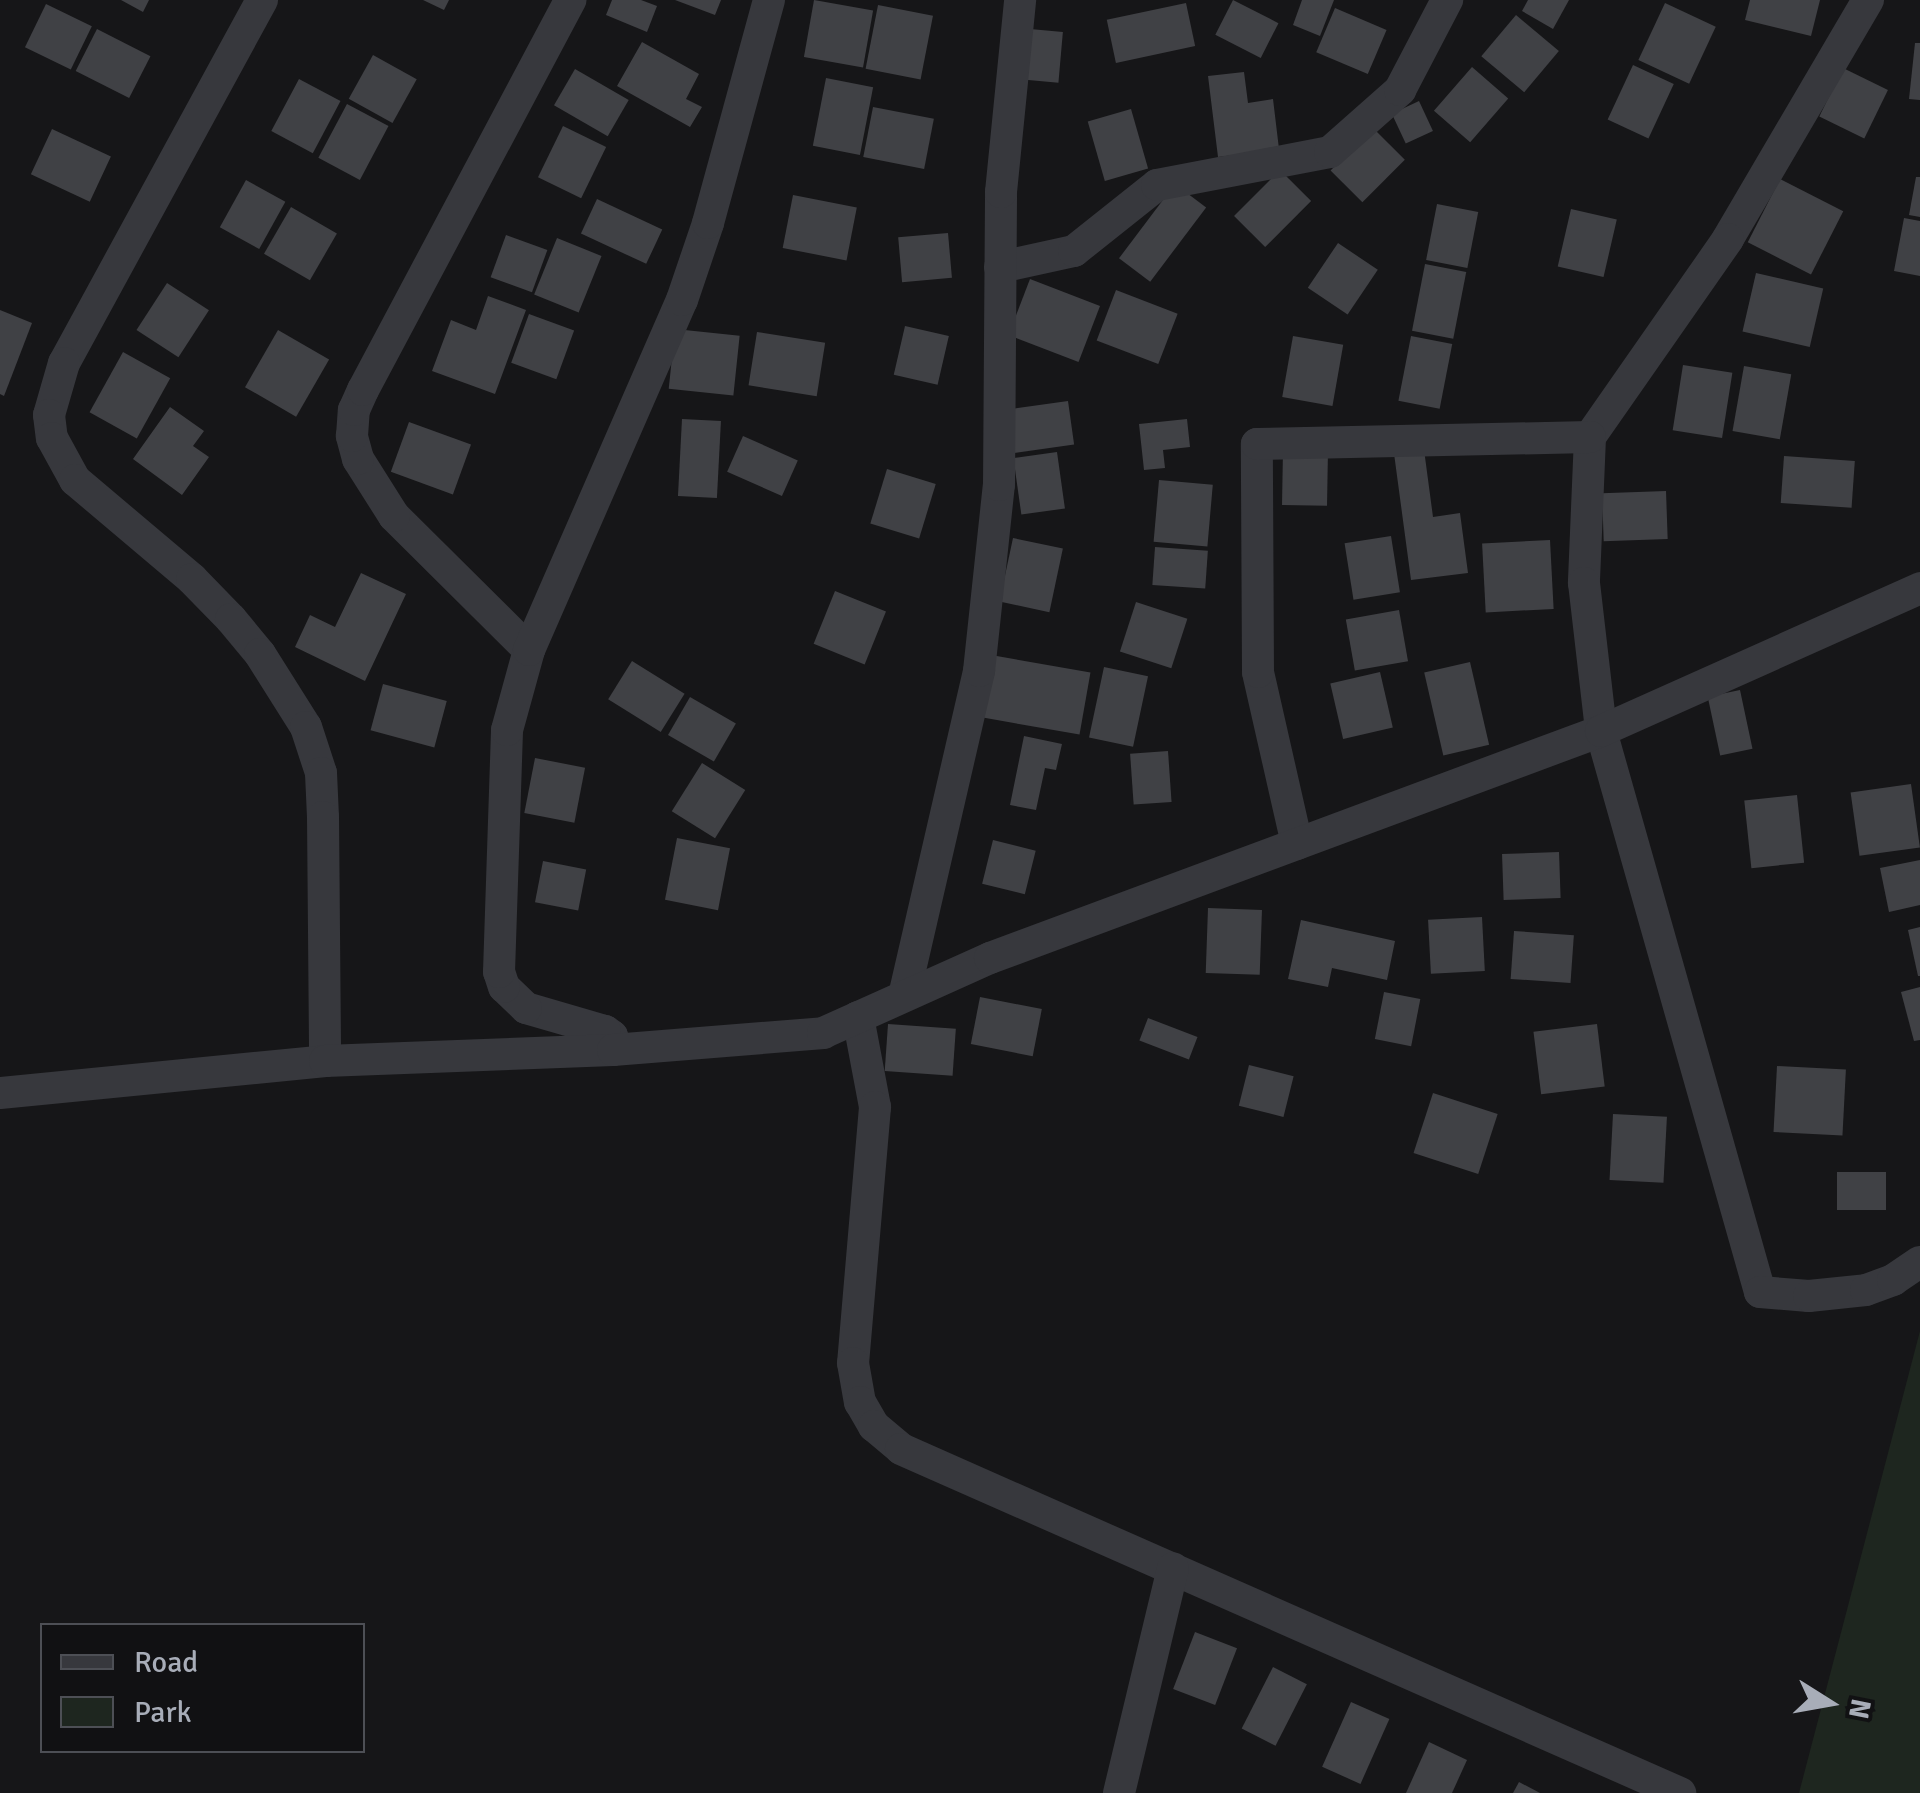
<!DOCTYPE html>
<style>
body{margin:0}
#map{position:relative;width:1920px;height:1793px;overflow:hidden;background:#161618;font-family:Signika,sans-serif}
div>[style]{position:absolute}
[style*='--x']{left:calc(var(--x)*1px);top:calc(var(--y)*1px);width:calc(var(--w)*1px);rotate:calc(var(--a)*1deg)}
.green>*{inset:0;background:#1e261f}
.building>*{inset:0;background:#404145;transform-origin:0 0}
.minor>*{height:32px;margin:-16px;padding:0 16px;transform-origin:16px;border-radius:16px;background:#37383d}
span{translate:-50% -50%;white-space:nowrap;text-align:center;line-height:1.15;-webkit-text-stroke:8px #111113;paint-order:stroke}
.legend{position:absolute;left:40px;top:1623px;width:325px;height:130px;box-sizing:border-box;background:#111113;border:2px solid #4d4f55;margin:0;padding:12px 18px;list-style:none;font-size:30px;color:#a8adb8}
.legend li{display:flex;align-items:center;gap:20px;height:50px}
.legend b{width:50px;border:2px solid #4d4f55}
.north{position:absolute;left:1780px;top:1653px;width:100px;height:100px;-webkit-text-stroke:8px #111113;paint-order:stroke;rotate:101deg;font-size:28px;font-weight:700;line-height:40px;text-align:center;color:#a8adb8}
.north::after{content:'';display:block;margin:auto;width:35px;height:45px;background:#a8adb8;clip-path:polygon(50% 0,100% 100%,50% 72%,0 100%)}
</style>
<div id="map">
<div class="green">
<i style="clip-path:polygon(1920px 1331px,1920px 1793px,1799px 1793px)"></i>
</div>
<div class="building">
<i style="clip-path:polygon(121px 0,149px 0,143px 12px)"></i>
<i style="clip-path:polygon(423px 0,449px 0,444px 10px)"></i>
<i style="clip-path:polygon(612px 0,641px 0,657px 6px,647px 32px,606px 15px)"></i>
<i style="clip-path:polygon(675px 0,721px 0,715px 15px)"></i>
<i style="left:814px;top:0;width:60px;height:58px;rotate:10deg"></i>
<i style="left:1233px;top:0;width:51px;height:39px;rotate:27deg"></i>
<i style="clip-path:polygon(1302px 0,1334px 0,1320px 36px,1293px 25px)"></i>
<i style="clip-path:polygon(1528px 0,1569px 0,1553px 29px,1522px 11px)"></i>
<i style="clip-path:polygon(1750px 0,1820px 0,1811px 36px,1745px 20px)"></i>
<i style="left:1186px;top:3px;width:44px;height:81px;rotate:78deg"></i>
<i style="left:1665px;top:3px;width:56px;height:63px;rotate:25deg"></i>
<i style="left:46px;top:4px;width:51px;height:48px;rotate:26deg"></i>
<i style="left:878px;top:5px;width:56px;height:65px;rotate:11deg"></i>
<i style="left:1335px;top:8px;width:56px;height:48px;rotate:23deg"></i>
<i style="left:1516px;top:15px;width:56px;height:54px;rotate:40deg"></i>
<i style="left:97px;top:29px;width:60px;height:47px;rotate:27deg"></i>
<i style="left:1030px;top:29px;width:33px;height:51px;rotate:5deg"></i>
<i style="clip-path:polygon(642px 42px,699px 74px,686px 99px,702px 107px,690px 127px,617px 86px)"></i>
<i style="clip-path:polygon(1915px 43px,1920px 43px,1920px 100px,1909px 99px)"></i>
<i style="left:373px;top:55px;width:50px;height:50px;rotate:29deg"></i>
<i style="left:1633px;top:65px;width:45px;height:60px;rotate:25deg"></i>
<i style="left:1472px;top:67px;width:48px;height:58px;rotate:41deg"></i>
<i style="left:1843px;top:68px;width:50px;height:54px;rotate:26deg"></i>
<i style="left:575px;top:69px;width:62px;height:42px;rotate:30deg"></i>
<i style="clip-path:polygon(1244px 72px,1248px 103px,1273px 99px,1279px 149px,1218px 157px,1208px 76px)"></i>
<i style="left:826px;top:78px;width:48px;height:69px;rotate:11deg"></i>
<i style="left:299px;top:79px;width:47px;height:59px;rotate:28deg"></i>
<i style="left:1419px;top:101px;width:33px;height:30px;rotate:65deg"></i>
<i style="left:347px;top:104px;width:47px;height:61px;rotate:28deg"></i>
<i style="left:873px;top:107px;width:62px;height:51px;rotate:11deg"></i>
<i style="left:1131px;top:109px;width:62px;height:45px;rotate:74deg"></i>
<i style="left:563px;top:126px;width:48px;height:57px;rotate:26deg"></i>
<i style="left:1373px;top:128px;width:45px;height:60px;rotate:45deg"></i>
<i style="left:52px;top:129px;width:65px;height:50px;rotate:25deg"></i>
<i style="left:1280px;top:170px;width:44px;height:65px;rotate:45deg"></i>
<i style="clip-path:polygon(1916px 177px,1920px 177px,1920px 217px,1909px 215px)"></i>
<i style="left:1780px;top:179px;width:71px;height:71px;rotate:27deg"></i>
<i style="left:246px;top:180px;width:45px;height:54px;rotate:29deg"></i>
<i style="left:1175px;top:184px;width:39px;height:93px;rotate:37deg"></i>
<i style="left:793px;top:195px;width:65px;height:54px;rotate:11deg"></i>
<i style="left:597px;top:199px;width:72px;height:38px;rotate:25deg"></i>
<i style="left:1437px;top:204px;width:42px;height:57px;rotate:11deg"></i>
<i style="left:291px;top:207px;width:53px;height:54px;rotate:30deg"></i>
<i style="left:1571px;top:209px;width:47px;height:59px;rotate:13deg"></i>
<i style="clip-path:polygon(1904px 218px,1920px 221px,1920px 276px,1894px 271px)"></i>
<i style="left:948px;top:233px;width:45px;height:50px;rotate:85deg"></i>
<i style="left:506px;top:235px;width:44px;height:45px;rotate:20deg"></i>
<i style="left:557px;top:238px;width:48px;height:61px;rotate:22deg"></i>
<i style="left:1338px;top:243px;width:48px;height:54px;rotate:34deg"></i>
<i style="left:1425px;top:264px;width:42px;height:68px;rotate:11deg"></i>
<i style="left:1756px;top:273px;width:69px;height:60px;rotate:13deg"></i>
<i style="left:1030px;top:279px;width:75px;height:60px;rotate:21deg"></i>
<i style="left:167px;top:283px;width:50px;height:56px;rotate:33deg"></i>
<i style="left:1116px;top:290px;width:66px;height:54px;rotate:21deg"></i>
<i style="clip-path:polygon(488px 296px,526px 310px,495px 394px,432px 371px,451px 320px,476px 330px)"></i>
<i style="clip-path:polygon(0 310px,32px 323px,4px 396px,0 394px)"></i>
<i style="left:529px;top:314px;width:48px;height:52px;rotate:20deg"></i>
<i style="left:905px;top:326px;width:45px;height:50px;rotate:13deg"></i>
<i style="left:675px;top:329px;width:65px;height:60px;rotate:6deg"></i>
<i style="left:278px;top:330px;width:59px;height:66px;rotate:30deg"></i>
<i style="left:757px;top:332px;width:69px;height:54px;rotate:9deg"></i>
<i style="left:1293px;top:336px;width:51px;height:62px;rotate:10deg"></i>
<i style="left:1411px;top:336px;width:42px;height:66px;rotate:11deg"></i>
<i style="left:123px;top:352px;width:54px;height:69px;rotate:29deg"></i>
<i style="left:1683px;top:365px;width:50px;height:66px;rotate:9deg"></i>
<i style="left:1744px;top:366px;width:48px;height:66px;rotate:10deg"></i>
<i style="left:1068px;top:401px;width:44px;height:63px;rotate:82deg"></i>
<i style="clip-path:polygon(170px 407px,204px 431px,193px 446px,209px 457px,182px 495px,133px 459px)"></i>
<i style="left:682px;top:419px;width:39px;height:77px;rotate:3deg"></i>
<i style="clip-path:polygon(1187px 419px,1190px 447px,1163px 450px,1165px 468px,1144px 470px,1139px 424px)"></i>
<i style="left:409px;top:422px;width:66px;height:53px;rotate:20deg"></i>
<i style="left:743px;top:436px;width:60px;height:39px;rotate:24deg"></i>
<i style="clip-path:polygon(1423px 442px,1433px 517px,1460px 513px,1468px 573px,1411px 580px,1393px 446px)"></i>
<i style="left:1283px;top:449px;width:45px;height:56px;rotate:1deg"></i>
<i style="left:1057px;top:452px;width:57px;height:44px;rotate:82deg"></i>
<i style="left:1784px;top:456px;width:71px;height:47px;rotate:4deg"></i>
<i style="left:887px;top:469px;width:51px;height:57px;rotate:17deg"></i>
<i style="left:1159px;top:480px;width:54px;height:62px;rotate:5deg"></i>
<i style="left:1666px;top:491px;width:48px;height:64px;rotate:88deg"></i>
<i style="left:1391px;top:536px;width:57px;height:47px;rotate:81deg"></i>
<i style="left:1013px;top:538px;width:51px;height:65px;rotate:12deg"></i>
<i style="left:1550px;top:540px;width:69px;height:68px;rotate:87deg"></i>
<i style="left:1155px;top:547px;width:53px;height:38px;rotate:4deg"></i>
<i style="clip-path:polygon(361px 573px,406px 594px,365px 681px,295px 647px,310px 615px,335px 627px)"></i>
<i style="left:835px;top:591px;width:55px;height:57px;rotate:22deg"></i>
<i style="left:1136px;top:602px;width:54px;height:52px;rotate:18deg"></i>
<i style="left:1399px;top:610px;width:52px;height:54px;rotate:80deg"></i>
<i style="left:991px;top:655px;width:101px;height:63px;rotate:10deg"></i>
<i style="left:632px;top:661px;width:62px;height:45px;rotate:32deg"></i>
<i style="left:1470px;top:662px;width:85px;height:47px;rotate:77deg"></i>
<i style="left:1104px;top:667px;width:45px;height:72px;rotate:12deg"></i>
<i style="left:1380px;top:672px;width:57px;height:51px;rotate:77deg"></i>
<i style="left:383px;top:684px;width:66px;height:48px;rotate:15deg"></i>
<i style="left:1740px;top:690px;width:60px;height:33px;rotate:78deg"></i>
<i style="left:690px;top:697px;width:53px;height:44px;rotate:30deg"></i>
<i style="clip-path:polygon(1024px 736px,1062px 744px,1056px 770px,1045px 768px,1036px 810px,1010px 805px)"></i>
<i style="left:1168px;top:751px;width:51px;height:38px;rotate:86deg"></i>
<i style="left:535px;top:758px;width:51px;height:56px;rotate:11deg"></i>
<i style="left:702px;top:763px;width:51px;height:57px;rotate:32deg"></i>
<i style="left:1911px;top:784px;width:64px;height:61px;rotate:82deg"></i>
<i style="left:1797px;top:795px;width:68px;height:53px;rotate:84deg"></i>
<i style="left:677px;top:838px;width:54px;height:63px;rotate:11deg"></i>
<i style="left:993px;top:840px;width:44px;height:45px;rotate:14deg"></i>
<i style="left:1559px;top:852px;width:46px;height:57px;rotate:88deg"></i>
<i style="clip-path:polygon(1920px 860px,1920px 905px,1889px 912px,1880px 868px)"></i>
<i style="left:543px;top:861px;width:44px;height:42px;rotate:11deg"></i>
<i style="left:1208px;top:908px;width:54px;height:65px;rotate:2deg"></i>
<i style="left:1482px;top:917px;width:54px;height:54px;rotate:87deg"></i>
<i style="clip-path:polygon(1301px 920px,1395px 941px,1387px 980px,1332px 968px,1328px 987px,1288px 979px)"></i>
<i style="clip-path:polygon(1920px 927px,1920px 976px,1918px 976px,1908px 930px)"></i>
<i style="left:1514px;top:931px;width:60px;height:48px;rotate:4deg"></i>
<i style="clip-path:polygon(1920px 987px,1920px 1040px,1914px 1041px,1901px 992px)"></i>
<i style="left:1384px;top:992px;width:37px;height:48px;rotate:11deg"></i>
<i style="left:980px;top:997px;width:63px;height:48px;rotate:11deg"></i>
<i style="left:1148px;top:1018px;width:53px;height:24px;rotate:21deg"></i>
<i style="left:888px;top:1024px;width:68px;height:47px;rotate:4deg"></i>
<i style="left:1597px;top:1024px;width:63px;height:64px;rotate:83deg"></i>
<i style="left:1249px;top:1065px;width:46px;height:42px;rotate:14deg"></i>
<i style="left:1777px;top:1066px;width:69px;height:66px;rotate:3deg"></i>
<i style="left:1433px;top:1093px;width:68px;height:63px;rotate:18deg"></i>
<i style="left:1613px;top:1114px;width:54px;height:66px;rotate:3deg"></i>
<i style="left:1837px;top:1172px;width:49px;height:38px"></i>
<i style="left:1195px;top:1632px;width:45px;height:61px;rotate:21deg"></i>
<i style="left:1273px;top:1667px;width:38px;height:69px;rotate:27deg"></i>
<i style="left:1351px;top:1702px;width:42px;height:71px;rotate:24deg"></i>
<i style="clip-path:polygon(1429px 1742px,1467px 1760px,1452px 1793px,1406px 1793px)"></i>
<i style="clip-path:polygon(1519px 1782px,1540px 1793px,1513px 1793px)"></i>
</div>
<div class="minor">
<i style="--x:262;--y:0;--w:413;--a:118.6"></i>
<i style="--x:64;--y:363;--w:54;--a:106.1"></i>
<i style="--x:49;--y:415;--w:23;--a:83"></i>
<i style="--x:52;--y:438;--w:48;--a:61.3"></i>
<i style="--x:75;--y:480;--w:153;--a:40.2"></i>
<i style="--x:192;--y:579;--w:56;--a:45.7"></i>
<i style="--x:231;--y:619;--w:45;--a:50.4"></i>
<i style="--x:260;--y:654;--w:86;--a:57.8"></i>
<i style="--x:306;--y:727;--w:48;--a:71.9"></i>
<i style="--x:321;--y:773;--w:44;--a:87.4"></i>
<i style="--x:323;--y:817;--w:244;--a:89.5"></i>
<i style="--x:1868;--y:0;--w:277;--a:120.4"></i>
<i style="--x:1728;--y:239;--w:241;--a:124.9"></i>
<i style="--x:1590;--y:437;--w:146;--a:92.4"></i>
<i style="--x:1584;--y:583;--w:149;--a:83.4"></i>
<i style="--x:1601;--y:731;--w:583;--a:74.18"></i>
<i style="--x:1760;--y:1292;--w:49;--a:4.7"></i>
<i style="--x:1809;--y:1296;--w:57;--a:-6"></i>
<i style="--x:1866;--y:1290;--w:29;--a:-20"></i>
<i style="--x:1893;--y:1280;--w:32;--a:-34"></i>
<i style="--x:1000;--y:267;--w:76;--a:-12.2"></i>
<i style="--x:1074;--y:251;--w:106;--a:-38.5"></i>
<i style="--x:1157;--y:185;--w:176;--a:-10.8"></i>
<i style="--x:1330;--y:152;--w:94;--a:-41.5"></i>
<i style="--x:1400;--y:90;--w:102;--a:-62.4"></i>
<i style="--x:529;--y:650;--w:190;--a:-135.2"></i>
<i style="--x:394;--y:516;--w:67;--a:-122.3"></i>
<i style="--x:358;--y:459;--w:24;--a:-105"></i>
<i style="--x:352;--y:436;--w:26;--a:-86"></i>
<i style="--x:354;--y:410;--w:22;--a:-66"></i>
<i style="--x:363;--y:390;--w:442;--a:-62"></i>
<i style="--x:1297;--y:844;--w:176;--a:-102.8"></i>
<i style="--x:1258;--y:672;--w:228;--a:-90.3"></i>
<i style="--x:1257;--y:444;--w:333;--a:-1.2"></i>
<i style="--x:904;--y:996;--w:334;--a:-77"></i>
<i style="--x:979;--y:671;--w:187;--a:-83.9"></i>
<i style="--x:999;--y:485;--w:293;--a:-89.6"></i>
<i style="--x:1001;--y:192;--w:193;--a:-84.3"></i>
<i style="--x:858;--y:1017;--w:92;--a:79.3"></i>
<i style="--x:875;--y:1107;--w:257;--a:94.9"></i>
<i style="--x:853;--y:1363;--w:40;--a:80"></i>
<i style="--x:860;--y:1402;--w:28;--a:60"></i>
<i style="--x:874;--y:1426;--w:35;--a:40"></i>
<i style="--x:901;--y:1449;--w:852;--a:23.83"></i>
<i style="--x:613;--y:1050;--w:14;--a:-94"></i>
<i style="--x:612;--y:1036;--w:9;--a:-144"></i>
<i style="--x:605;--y:1031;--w:82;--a:-163.8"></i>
<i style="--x:526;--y:1008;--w:30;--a:-136"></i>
<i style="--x:504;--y:987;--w:16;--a:-108"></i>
<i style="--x:499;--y:972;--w:242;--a:-88.1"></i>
<i style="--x:507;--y:730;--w:83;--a:-74.6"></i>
<i style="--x:529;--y:650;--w:382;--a:-66.4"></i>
<i style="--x:682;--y:300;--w:81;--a:-71.3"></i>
<i style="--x:708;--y:223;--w:231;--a:-74.7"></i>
<i style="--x:0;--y:1093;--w:327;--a:-5.6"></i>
<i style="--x:325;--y:1061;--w:288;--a:-2.2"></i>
<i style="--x:613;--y:1050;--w:211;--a:-4.6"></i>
<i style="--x:823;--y:1033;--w:183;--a:-24.2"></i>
<i style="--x:990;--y:958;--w:652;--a:-20.38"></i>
<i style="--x:1601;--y:731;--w:350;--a:-24.1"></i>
<i style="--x:1119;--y:1793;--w:231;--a:-76.5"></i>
</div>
<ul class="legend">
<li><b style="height:12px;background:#37383d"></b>Road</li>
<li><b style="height:28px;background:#1e261f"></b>Park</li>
</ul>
<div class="north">N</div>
</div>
